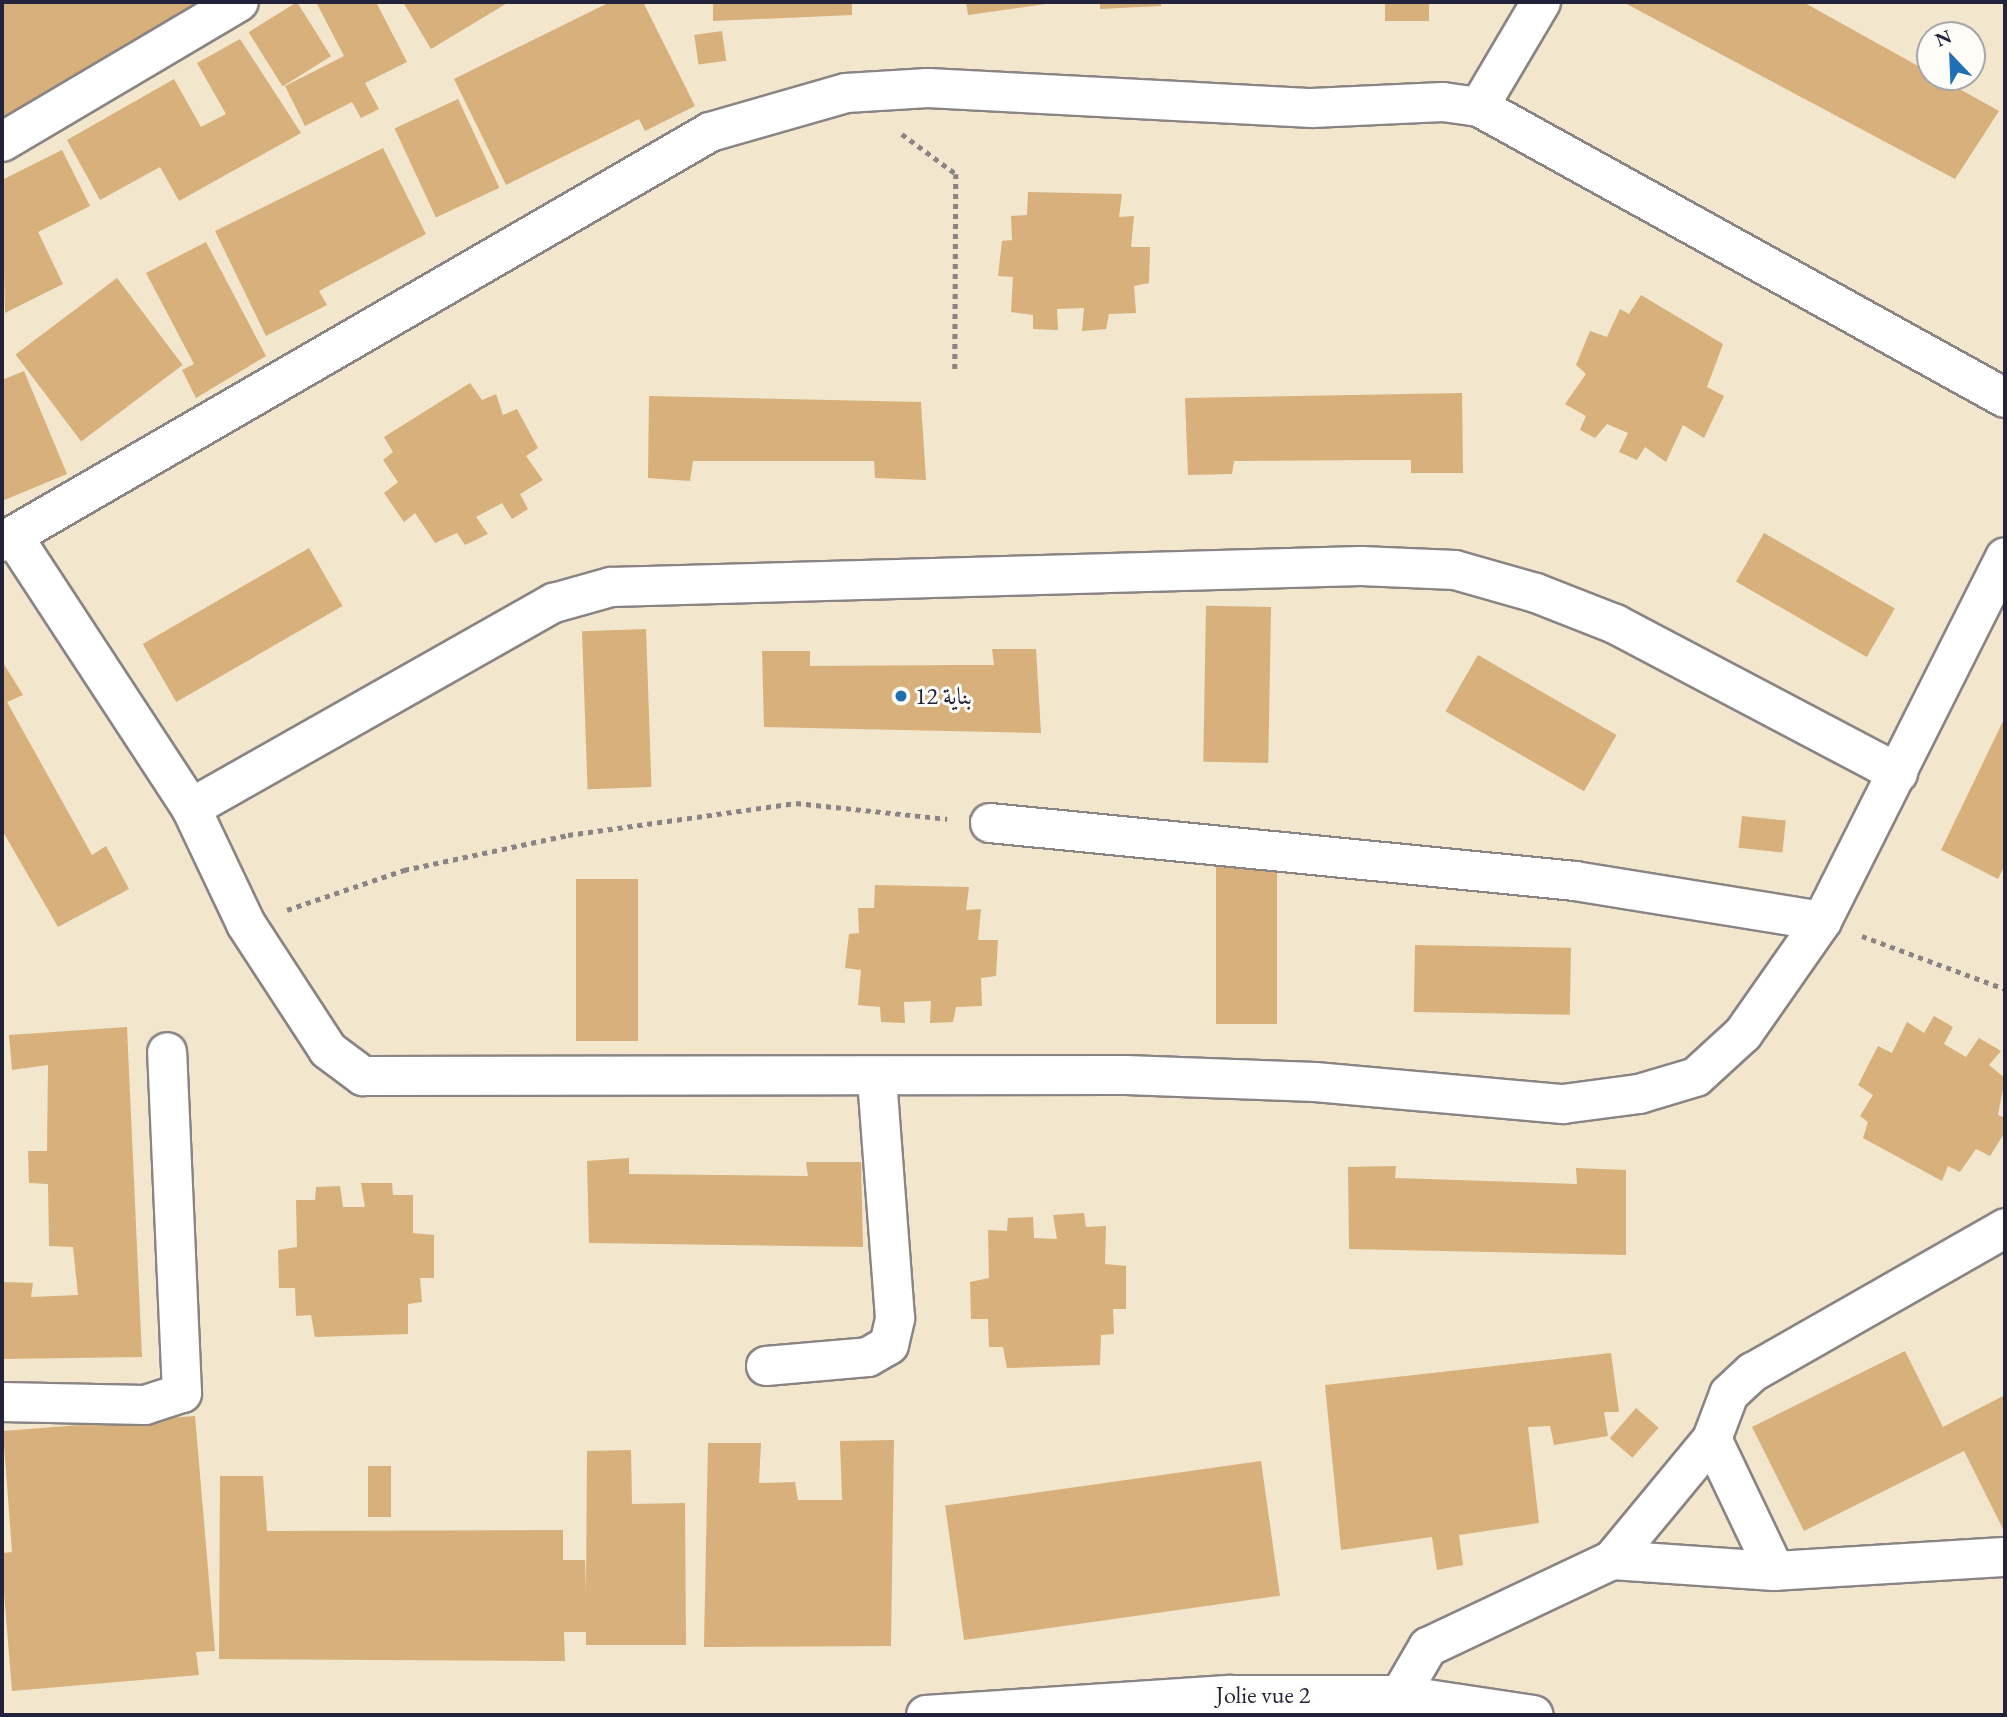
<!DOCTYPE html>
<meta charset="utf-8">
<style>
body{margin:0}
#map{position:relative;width:2007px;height:1717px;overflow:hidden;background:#f2e6cd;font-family:"EB Garamond",Amiri,serif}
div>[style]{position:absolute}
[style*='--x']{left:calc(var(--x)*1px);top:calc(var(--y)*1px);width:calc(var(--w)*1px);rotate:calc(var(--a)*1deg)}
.building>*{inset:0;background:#d7b07b;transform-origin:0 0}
.path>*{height:4.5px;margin-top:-2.25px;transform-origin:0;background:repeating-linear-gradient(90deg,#8a8484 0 5px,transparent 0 10px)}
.roads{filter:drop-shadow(2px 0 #8a8484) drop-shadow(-2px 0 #8a8484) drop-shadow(0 2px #8a8484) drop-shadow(0 -2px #8a8484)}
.minor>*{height:38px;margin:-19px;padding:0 19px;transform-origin:19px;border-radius:19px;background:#fff}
.dots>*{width:19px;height:19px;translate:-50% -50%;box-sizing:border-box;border:4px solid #fdfcf7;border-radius:50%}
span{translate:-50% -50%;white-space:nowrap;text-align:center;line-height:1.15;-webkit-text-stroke:6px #fdfcf7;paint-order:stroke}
.poi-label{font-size:24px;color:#22223b}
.left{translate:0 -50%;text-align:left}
.street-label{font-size:24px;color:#22223b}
.frame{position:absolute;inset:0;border:4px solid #22223b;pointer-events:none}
.north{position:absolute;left:1916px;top:21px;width:70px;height:70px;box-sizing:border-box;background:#fdfcf7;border:2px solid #a5a5ac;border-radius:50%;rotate:337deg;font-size:19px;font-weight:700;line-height:28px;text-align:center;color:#22223b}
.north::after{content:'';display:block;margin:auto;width:24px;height:32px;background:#1f6fb2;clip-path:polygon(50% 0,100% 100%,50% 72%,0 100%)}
</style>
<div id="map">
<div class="building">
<i style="clip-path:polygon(2px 2px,220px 2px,2px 133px)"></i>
<i style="left:297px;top:2px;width:64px;height:57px;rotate:58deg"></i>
<i style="clip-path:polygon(316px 2px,376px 2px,407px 62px,365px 83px,379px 109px,361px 118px,352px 102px,305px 126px,285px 86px,344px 56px)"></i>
<i style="clip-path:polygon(403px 2px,509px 2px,431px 49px)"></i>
<i style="clip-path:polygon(610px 2px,643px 2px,695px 106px,645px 131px,639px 119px,506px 185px,454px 79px)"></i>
<i style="clip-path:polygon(713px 2px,852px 2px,852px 15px,713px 21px)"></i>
<i style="clip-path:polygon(966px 2px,1053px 2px,1053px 3px,968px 15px)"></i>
<i style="clip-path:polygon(1100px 2px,1161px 2px,1161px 6px,1100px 9px)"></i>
<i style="left:1385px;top:2px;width:44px;height:19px"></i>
<i style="clip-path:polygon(1623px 2px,1803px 2px,1999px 111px,1955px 179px)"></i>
<i style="left:722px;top:31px;width:30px;height:28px;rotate:82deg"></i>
<i style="clip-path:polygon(240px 39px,301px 133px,179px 201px,160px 167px,100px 200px,67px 140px,174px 79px,201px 127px,226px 114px,197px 63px)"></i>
<i style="left:458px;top:99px;width:98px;height:70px;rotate:65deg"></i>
<i style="clip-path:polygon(383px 148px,426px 234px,319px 291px,327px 305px,266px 336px,215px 231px)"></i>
<i style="clip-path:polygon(62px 150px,90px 206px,38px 232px,63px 284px,5px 313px,2px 180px)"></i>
<i style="clip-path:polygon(1028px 192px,1122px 194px,1119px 217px,1134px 216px,1131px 247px,1150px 247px,1149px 283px,1134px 286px,1136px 313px,1109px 314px,1106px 329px,1082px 331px,1084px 308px,1057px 309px,1058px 330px,1033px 329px,1033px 315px,1011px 312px,1013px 277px,998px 276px,1002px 241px,1012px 240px,1011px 216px,1027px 215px)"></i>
<i style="clip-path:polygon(206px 242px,266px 356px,196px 398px,182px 370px,194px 364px,146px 273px)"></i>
<i style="left:117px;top:278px;width:109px;height:127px;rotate:53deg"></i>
<i style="clip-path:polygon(1641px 295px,1723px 344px,1707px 387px,1724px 396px,1704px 438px,1683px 425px,1666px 462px,1645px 447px,1637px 460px,1619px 452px,1628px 433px,1607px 424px,1595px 438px,1580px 430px,1586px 416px,1565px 404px,1586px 374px,1576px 365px,1590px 331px,1607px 337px,1620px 309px,1629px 314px)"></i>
<i style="clip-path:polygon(24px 371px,67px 474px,2px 501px,2px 380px)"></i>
<i style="clip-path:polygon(470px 383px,482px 400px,496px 394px,503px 415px,517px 409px,538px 448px,526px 456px,543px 480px,520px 494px,528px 509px,512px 519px,502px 503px,476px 517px,488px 534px,465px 545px,457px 533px,435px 543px,415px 513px,404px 522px,384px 493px,398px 482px,383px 460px,393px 452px,384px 437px)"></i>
<i style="clip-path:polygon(1462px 393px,1463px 473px,1411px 473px,1411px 460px,1370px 460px,1234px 461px,1232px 474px,1188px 475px,1185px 398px)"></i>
<i style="clip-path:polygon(649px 396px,921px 402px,926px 480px,875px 478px,874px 461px,693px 461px,690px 481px,648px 478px)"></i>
<i style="left:1764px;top:533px;width:151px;height:56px;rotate:30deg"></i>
<i style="left:309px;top:548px;width:67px;height:192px;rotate:60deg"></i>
<i style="left:1271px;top:607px;width:156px;height:65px;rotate:91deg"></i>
<i style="left:646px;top:629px;width:158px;height:64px;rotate:88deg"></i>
<i style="clip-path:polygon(992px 649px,1036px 649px,1041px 733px,764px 727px,762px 651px,810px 651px,810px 666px,959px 665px,994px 665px)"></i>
<i style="left:1478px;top:655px;width:160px;height:65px;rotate:30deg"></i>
<i style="clip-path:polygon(2px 661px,23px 695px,7px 702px,92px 855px,106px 846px,129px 889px,58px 927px,2px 830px)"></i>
<i style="clip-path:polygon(2005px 717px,2005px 865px,1998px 879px,1941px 850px)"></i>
<i style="left:1742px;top:816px;width:44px;height:32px;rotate:6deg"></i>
<i style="left:1216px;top:857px;width:61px;height:167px"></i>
<i style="left:576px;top:879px;width:62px;height:162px"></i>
<i style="clip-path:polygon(875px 885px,969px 887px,966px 910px,981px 909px,978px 940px,998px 940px,996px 976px,981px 978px,982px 1006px,956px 1007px,953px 1022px,930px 1023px,931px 1001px,904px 1002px,905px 1023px,881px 1022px,880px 1007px,858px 1005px,861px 970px,845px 968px,849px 934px,859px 933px,858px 908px,874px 908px)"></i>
<i style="left:1415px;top:945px;width:156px;height:67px;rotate:1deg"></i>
<i style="clip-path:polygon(1934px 1016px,1953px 1027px,1944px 1044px,1966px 1057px,1979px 1038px,2001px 1051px,1989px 1065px,2005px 1078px,1998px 1115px,2005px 1118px,2005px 1132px,1990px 1156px,1976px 1149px,1960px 1172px,1948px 1166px,1942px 1181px,1863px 1138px,1868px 1122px,1860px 1116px,1873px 1095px,1858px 1085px,1878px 1046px,1892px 1053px,1907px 1022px,1924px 1033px)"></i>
<i style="clip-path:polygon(127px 1027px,142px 1357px,2px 1359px,2px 1282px,33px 1283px,31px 1297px,78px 1295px,73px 1247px,49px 1246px,48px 1184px,29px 1183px,28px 1151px,47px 1151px,48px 1065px,12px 1070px,9px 1035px)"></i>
<i style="clip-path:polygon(629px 1158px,629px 1174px,808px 1176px,806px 1162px,861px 1162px,863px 1247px,589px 1243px,587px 1161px)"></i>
<i style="clip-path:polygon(1396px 1166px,1395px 1178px,1577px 1184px,1576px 1168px,1626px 1170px,1626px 1255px,1349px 1249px,1348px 1167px)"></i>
<i style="clip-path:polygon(361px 1183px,392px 1183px,393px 1195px,413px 1195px,413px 1233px,434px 1235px,434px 1278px,420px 1278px,422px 1302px,408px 1304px,408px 1334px,315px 1337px,311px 1315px,296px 1316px,295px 1288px,279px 1288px,278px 1250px,297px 1247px,296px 1200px,315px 1200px,316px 1187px,340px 1186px,343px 1207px,365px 1207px)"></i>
<i style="clip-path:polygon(1084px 1213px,1086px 1227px,1106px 1226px,1105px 1264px,1126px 1266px,1126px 1309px,1113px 1309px,1114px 1334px,1101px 1335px,1100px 1365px,1007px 1368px,1003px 1347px,989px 1347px,988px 1319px,971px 1319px,970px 1282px,989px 1278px,988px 1230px,1007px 1231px,1008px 1218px,1033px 1217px,1034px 1238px,1057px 1239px,1053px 1215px)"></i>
<i style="clip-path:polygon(1905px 1351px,1943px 1427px,2005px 1395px,2005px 1533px,1964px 1451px,1804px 1531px,1752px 1427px)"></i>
<i style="clip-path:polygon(1611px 1353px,1619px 1412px,1604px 1412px,1608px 1436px,1554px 1445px,1550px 1426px,1528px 1427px,1539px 1523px,1459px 1535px,1463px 1565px,1437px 1570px,1432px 1537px,1341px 1550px,1325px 1385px)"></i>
<i style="left:1636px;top:1408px;width:30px;height:40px;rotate:41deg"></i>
<i style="clip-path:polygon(195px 1416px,215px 1651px,196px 1652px,199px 1675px,12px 1691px,2px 1569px,2px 1553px,12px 1552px,3px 1431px)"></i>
<i style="clip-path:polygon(894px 1440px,891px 1646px,704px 1647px,708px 1443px,761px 1443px,759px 1483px,795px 1482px,798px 1500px,842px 1500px,840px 1441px)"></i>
<i style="clip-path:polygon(631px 1450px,632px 1504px,685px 1503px,686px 1645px,586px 1645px,586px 1632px,564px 1632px,565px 1661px,219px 1659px,220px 1476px,263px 1476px,267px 1531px,563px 1530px,563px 1560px,585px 1560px,586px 1594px,587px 1451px)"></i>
<i style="left:1261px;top:1461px;width:136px;height:319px;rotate:82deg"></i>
<i style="left:368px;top:1466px;width:23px;height:51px"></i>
</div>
<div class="path">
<i style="--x:902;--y:134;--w:67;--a:36.5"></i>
<i style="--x:956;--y:174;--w:198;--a:90.3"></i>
<i style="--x:287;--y:910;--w:124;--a:-18.9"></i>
<i style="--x:404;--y:870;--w:168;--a:-12"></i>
<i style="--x:568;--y:835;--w:230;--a:-8"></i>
<i style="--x:796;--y:803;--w:152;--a:6"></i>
<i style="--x:1862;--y:936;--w:153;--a:20.3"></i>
</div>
<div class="roads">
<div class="minor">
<i style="--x:1479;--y:107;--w:122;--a:-59.4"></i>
<i style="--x:2;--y:142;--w:275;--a:-30.6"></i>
<i style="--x:13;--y:536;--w:325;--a:56.8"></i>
<i style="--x:191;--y:808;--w:128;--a:64.6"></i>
<i style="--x:246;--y:924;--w:150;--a:56.9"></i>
<i style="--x:328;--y:1050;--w:44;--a:36.6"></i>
<i style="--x:363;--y:1076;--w:763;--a:-0.08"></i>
<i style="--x:1126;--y:1075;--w:189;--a:2.1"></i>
<i style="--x:1315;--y:1082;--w:249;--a:5.1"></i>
<i style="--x:1563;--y:1104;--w:77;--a:-7.5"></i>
<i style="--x:1639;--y:1094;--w:59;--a:-16.6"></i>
<i style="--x:1696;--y:1077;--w:64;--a:-42.5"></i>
<i style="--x:1743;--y:1034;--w:138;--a:-55"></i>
<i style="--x:1822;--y:921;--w:407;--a:-63.3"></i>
<i style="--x:2;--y:542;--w:818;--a:-30.07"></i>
<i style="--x:710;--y:132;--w:141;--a:-16"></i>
<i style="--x:846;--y:93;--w:82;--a:-3.5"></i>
<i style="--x:928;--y:88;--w:385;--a:3"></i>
<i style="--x:1312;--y:108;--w:131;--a:-2.6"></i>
<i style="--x:1443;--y:102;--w:36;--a:8"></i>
<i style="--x:1479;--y:107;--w:601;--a:28.95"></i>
<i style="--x:191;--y:808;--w:417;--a:-29.5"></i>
<i style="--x:554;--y:603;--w:59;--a:-15.7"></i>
<i style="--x:611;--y:587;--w:750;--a:-1.6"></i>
<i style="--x:1361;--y:566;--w:94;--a:2.4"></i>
<i style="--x:1455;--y:570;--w:84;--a:15.9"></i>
<i style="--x:1536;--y:593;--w:85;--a:21.4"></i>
<i style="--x:1615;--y:624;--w:320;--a:27.8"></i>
<i style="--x:990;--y:823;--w:588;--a:5.66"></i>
<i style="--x:1575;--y:881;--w:250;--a:9.2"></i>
<i style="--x:766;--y:1366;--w:102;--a:-5"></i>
<i style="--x:868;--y:1357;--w:24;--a:-30"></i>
<i style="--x:889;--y:1345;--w:28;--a:-77"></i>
<i style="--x:895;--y:1318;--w:242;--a:-94.3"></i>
<i style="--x:2;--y:1402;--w:143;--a:1.2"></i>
<i style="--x:145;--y:1405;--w:39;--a:-18"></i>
<i style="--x:182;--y:1393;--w:341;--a:-92.5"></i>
<i style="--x:1612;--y:1560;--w:163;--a:3.9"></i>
<i style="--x:1775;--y:1571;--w:146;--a:-115.5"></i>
<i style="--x:1775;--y:1571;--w:230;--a:-3.5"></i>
<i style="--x:926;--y:1715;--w:305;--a:-3.8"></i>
<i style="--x:1230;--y:1695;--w:170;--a:0"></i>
<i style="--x:1400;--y:1695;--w:135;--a:8.5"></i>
<i style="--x:1400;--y:1715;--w:20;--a:-90"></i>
<i style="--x:1400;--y:1695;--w:56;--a:-59.7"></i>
<i style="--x:1428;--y:1647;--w:204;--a:-25.3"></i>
<i style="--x:1612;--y:1560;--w:157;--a:-50.4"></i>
<i style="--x:1712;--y:1439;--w:48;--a:-69.3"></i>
<i style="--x:1729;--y:1394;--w:33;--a:-43"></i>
<i style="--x:1753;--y:1372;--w:290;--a:-29.7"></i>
</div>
</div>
<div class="dots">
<i style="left:901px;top:696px;background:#1f6fb2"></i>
</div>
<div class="poi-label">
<span class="left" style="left:915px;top:696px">بناية 12</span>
</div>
<div class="street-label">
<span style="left:1263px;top:1695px">Jolie vue 2</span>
</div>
<div class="frame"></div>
<div class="north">N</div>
</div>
